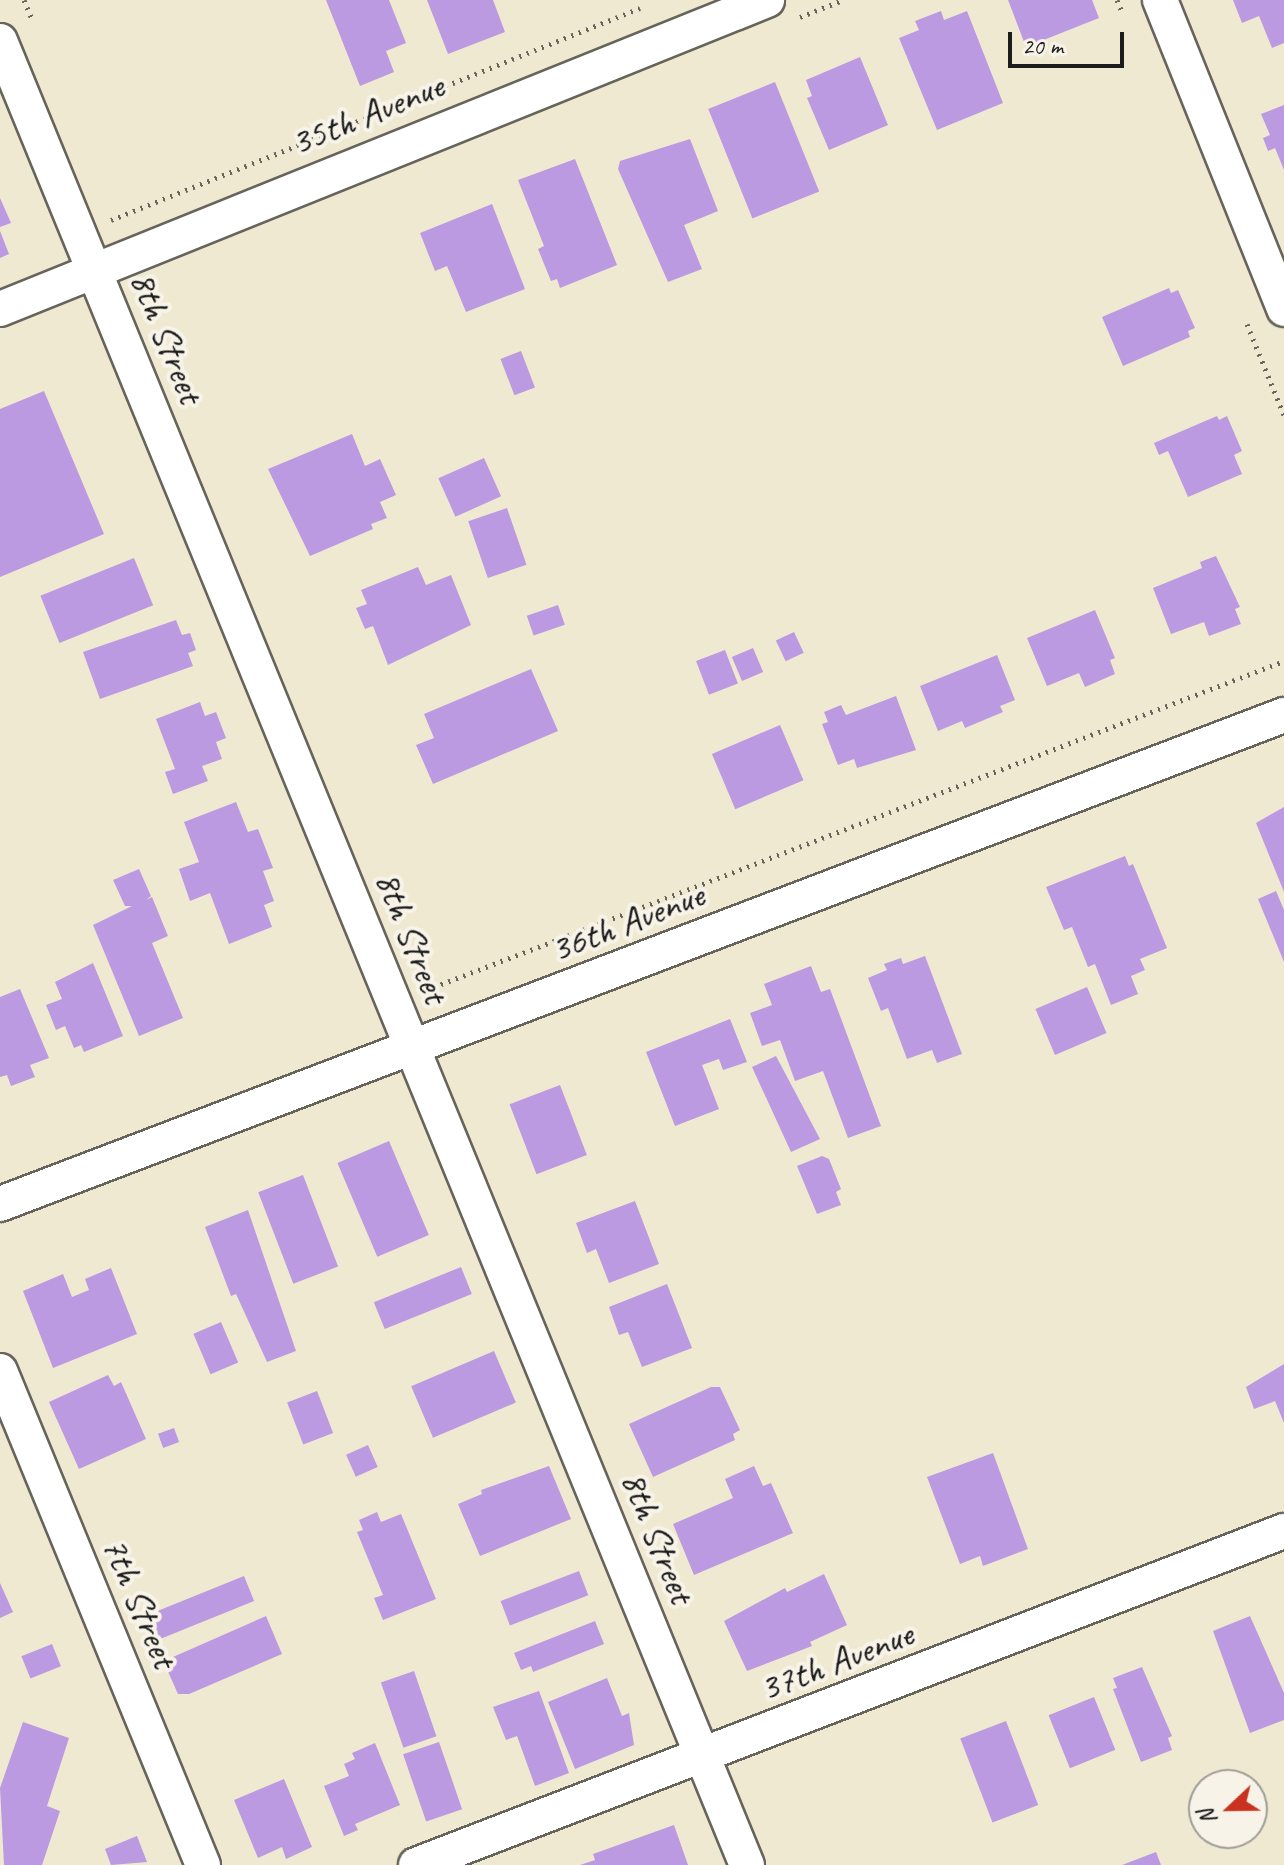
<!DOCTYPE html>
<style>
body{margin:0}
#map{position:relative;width:1284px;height:1865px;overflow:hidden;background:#f0e9d1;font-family:Caveat,sans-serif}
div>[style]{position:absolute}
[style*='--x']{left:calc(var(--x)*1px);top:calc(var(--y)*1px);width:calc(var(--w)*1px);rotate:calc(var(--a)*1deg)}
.building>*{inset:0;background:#bb9ae1;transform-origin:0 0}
.path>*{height:5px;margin-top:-2.5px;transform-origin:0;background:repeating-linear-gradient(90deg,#66645b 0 2px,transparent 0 8px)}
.roads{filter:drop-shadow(2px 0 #66645b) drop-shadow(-2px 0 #66645b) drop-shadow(0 2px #66645b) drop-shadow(0 -2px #66645b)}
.minor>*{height:34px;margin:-17px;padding:0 17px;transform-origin:17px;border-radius:17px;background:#fff}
span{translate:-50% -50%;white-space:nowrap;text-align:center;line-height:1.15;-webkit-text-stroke:8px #f7f3e8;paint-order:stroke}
.street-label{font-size:38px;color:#1c1c1c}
.north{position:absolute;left:1188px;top:1769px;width:80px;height:80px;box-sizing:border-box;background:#f7f3e8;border:2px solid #9f9d96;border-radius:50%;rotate:248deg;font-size:22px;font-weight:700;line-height:32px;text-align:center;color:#1c1c1c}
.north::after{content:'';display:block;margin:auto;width:28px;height:36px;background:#c8321e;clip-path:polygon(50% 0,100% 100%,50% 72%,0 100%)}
.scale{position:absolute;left:1008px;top:32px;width:116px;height:36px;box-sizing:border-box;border:4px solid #1c1c1c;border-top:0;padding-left:10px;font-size:24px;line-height:28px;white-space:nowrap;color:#1c1c1c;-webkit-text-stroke:6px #f7f3e8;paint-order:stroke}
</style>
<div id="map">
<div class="building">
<i style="clip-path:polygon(326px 0,389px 0,406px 43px,386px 51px,394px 72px,360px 86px)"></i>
<i style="clip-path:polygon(427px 0,493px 0,505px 32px,448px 54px)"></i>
<i style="clip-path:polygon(1008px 0,1092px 0,1099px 18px,1026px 47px)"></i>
<i style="clip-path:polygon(1233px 0,1284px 0,1284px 43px,1272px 48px,1259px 16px,1242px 23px)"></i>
<i style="clip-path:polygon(941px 11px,944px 20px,967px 11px,1003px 103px,937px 130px,899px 38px,919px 30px,915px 21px)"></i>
<i style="clip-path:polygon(860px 57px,888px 125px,829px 150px,807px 98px,812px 96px,806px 80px)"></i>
<i style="left:775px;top:82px;width:118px;height:72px;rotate:68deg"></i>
<i style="clip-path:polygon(1284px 105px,1284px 170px,1275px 148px,1268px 151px,1263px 138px,1270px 135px,1261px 114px)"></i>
<i style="clip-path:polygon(690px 139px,718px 211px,684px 225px,702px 269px,668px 282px,618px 169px,620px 161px)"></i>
<i style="clip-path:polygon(575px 159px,617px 265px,560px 288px,557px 279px,551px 281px,538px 249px,544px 246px,518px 180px)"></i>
<i style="clip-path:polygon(0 198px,11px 223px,0 227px)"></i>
<i style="clip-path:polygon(492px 204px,525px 289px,466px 312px,447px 266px,435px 271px,420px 233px)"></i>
<i style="clip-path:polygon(0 231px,9px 254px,0 258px)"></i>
<i style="clip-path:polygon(1169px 288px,1171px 293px,1178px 290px,1195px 328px,1188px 331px,1190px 337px,1123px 366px,1102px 317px)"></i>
<i style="left:521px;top:351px;width:39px;height:22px;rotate:69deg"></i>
<i style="clip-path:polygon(44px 391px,104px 534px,0 577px,0 409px)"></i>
<i style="clip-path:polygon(1217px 416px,1219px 420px,1227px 416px,1242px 451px,1234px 455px,1242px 474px,1188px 497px,1168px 451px,1159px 455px,1154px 443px)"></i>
<i style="clip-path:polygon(352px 434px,365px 466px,380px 459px,396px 495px,380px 502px,387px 518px,371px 524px,373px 529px,310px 556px,268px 469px)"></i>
<i style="left:484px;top:458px;width:42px;height:50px;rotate:66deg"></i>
<i style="left:507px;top:508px;width:60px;height:41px;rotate:71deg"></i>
<i style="clip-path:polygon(1216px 556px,1240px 607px,1235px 609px,1241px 624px,1209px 636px,1204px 622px,1171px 634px,1153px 588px,1202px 568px,1200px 562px)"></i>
<i style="left:134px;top:558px;width:51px;height:101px;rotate:68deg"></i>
<i style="clip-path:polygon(418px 567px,426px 585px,451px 575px,471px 625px,388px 665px,373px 626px,365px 629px,356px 608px,367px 604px,361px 590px)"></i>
<i style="left:558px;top:605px;width:21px;height:33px;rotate:71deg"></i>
<i style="clip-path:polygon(1095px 610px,1115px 658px,1110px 660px,1115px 674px,1085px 687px,1079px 673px,1047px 686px,1027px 638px)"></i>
<i style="clip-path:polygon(176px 620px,182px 635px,190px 633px,196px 650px,188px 653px,193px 666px,100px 699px,83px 652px)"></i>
<i style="left:794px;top:632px;width:23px;height:20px;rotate:65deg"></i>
<i style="left:753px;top:648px;width:26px;height:23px;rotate:67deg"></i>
<i style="left:725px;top:650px;width:36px;height:31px;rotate:69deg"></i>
<i style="clip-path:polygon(997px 655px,1015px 700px,1000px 706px,1003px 712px,965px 728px,962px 721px,938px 731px,920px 686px)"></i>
<i style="clip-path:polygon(531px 669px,558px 731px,433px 784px,416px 745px,434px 738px,424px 714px)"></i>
<i style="clip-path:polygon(896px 696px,916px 750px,857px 768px,854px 759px,838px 765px,822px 724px,828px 722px,824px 712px,841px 705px,846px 715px)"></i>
<i style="clip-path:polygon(200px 702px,205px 716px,216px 712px,226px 738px,216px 742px,222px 759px,202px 766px,208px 781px,173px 794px,165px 772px,175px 769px,156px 719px)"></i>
<i style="left:780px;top:725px;width:60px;height:74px;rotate:67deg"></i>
<i style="clip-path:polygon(236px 802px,248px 832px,258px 829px,273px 868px,263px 871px,274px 901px,264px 905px,272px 927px,229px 944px,210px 893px,190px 901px,179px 869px,199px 862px,184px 822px)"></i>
<i style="clip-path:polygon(1284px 807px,1284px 892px,1256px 823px)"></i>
<i style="clip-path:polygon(1125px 856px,1129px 866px,1133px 864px,1167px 948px,1140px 959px,1145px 970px,1131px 976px,1138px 994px,1111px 1005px,1095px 964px,1088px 967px,1072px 927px,1064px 930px,1046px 887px)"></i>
<i style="clip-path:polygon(139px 869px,151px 896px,146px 900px,152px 897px,168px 936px,152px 943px,183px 1018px,139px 1036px,93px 925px,132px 906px,125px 906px,113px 880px)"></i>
<i style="clip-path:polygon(1276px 891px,1284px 910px,1284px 962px,1258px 899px)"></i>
<i style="clip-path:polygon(925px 956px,962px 1054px,937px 1063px,932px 1050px,907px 1059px,888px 1008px,881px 1011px,868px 978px,887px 970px,884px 964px,901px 958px,903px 964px)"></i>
<i style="clip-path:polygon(93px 963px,123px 1036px,84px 1052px,81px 1045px,74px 1048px,65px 1026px,56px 1030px,46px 1005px,62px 999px,55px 982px)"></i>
<i style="clip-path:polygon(811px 966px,821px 992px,830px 989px,881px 1126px,848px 1138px,823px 1071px,795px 1081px,780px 1040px,762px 1046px,750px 1013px,772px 1005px,764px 984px)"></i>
<i style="left:1087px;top:987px;width:50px;height:56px;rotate:67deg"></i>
<i style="clip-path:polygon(20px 989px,49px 1058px,30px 1065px,35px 1077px,11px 1086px,7px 1075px,0 1077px,0 997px)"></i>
<i style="clip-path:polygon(730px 1019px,747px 1062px,723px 1070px,719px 1059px,702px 1065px,719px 1109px,675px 1126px,646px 1052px)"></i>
<i style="clip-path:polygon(776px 1056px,820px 1139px,791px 1152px,752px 1067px)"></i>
<i style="left:560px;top:1085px;width:75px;height:54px;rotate:69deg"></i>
<i style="left:389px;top:1141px;width:102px;height:56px;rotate:67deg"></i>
<i style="clip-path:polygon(822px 1156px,829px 1159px,841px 1189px,836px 1192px,841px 1205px,817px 1214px,797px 1166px)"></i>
<i style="left:303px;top:1175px;width:98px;height:48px;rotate:69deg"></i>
<i style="clip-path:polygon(635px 1201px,659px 1264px,609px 1283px,596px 1249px,587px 1253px,576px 1223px)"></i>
<i style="clip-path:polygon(248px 1210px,296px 1351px,267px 1362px,236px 1294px,231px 1296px,205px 1227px)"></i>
<i style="left:461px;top:1267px;width:29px;height:94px;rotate:68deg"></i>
<i style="clip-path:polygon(111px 1268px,137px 1334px,53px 1368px,23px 1291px,63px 1274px,72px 1297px,89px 1290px,85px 1279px)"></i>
<i style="clip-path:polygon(667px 1284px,692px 1348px,642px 1367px,628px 1332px,619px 1335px,609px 1307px)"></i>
<i style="left:221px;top:1322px;width:44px;height:30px;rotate:67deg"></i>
<i style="left:494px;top:1351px;width:56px;height:90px;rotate:67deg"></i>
<i style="clip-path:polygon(1284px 1364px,1284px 1423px,1275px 1401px,1254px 1409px,1246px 1387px)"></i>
<i style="clip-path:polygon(108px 1375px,114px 1386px,121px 1382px,146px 1439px,79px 1469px,49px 1402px)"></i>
<i style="clip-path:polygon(711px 1387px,720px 1387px,740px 1430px,733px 1434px,735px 1440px,653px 1477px,629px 1424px)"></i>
<i style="left:317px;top:1391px;width:45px;height:32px;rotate:69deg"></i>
<i style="left:174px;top:1428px;width:15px;height:17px;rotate:70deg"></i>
<i style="left:368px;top:1445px;width:24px;height:24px;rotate:66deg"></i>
<i style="clip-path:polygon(993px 1453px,1028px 1549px,983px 1566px,980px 1556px,960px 1564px,927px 1477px)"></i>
<i style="clip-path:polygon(549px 1466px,571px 1519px,480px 1556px,458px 1504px,482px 1494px,481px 1490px)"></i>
<i style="clip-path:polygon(754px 1466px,763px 1486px,771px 1483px,793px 1533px,694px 1575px,673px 1524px,733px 1498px,725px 1479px)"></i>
<i style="clip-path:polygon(377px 1512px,381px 1522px,401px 1514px,436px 1599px,383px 1620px,374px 1598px,383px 1595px,357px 1532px,363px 1530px,359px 1520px)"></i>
<i style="left:579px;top:1571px;width:26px;height:84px;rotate:69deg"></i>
<i style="clip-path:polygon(824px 1574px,847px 1625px,810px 1642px,812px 1646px,747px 1671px,724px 1621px,785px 1588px,787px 1592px)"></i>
<i style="left:244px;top:1576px;width:27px;height:106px;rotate:68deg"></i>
<i style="clip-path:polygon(0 1583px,13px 1612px,0 1618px)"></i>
<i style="clip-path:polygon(266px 1616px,282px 1654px,189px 1694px,178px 1694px,165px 1665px,173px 1657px)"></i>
<i style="clip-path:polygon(1250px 1616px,1284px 1693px,1284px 1720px,1250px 1733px,1213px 1631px)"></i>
<i style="clip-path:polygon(595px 1621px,604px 1644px,533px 1672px,531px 1666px,521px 1670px,514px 1653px)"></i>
<i style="left:52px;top:1644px;width:24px;height:33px;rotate:68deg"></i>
<i style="clip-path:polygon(1142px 1667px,1172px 1736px,1168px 1738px,1172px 1750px,1141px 1762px,1113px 1689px,1117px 1688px,1113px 1678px)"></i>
<i style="left:414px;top:1671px;width:69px;height:35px;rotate:71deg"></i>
<i style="clip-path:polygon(607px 1678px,622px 1716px,629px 1713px,634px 1745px,575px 1769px,548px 1702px)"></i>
<i style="clip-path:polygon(539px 1691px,569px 1773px,535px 1786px,517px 1736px,506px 1740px,493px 1707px)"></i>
<i style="left:1094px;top:1697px;width:57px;height:49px;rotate:68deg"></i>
<i style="left:1006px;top:1721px;width:90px;height:49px;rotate:69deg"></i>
<i style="clip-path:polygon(23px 1722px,69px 1738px,47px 1806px,60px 1811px,42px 1865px,4px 1865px,0 1788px)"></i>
<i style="left:439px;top:1742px;width:71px;height:38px;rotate:71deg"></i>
<i style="clip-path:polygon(375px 1743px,400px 1805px,355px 1824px,358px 1830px,344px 1836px,324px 1786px,349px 1776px,344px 1764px,355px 1759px,352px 1753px)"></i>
<i style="clip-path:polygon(284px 1779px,312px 1847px,286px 1859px,282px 1847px,258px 1858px,234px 1800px)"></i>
<i style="clip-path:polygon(674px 1825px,688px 1865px,580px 1865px,595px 1860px,593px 1854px)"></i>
<i style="clip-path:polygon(137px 1836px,147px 1862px,111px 1865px,105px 1849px)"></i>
<i style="clip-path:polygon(1156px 1852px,1161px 1865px,1122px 1865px)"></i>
</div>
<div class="path">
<i style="--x:24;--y:0;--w:23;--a:67"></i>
<i style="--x:1117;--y:0;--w:15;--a:67"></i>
<i style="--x:800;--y:17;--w:46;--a:-21.6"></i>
<i style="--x:111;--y:220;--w:570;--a:-21.84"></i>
<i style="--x:1247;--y:324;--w:98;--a:67.9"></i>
<i style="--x:426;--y:990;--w:919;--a:-20.98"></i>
</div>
<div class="roads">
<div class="minor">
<i style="--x:1160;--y:0;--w:333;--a:68.1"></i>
<i style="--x:0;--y:41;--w:1971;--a:67.73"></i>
<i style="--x:0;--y:309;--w:827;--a:-21.94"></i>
<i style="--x:0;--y:1204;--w:1374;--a:-20.85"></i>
<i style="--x:0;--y:1371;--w:534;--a:67.66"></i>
<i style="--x:416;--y:1865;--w:930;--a:-21.05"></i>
</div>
</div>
<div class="street-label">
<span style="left:367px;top:114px;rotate:-22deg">35th Avenue</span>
<span style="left:167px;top:337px;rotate:68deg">8th Street</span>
<span style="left:627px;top:922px;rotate:-21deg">36th Avenue</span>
<span style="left:412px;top:937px;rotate:68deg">8th Street</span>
<span style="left:658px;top:1537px;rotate:68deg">8th Street</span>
<span style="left:140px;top:1602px;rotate:67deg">7th Street</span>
<span style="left:836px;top:1661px;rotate:-21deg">37th Avenue</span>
</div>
<div class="north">N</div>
<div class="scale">20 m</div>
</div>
